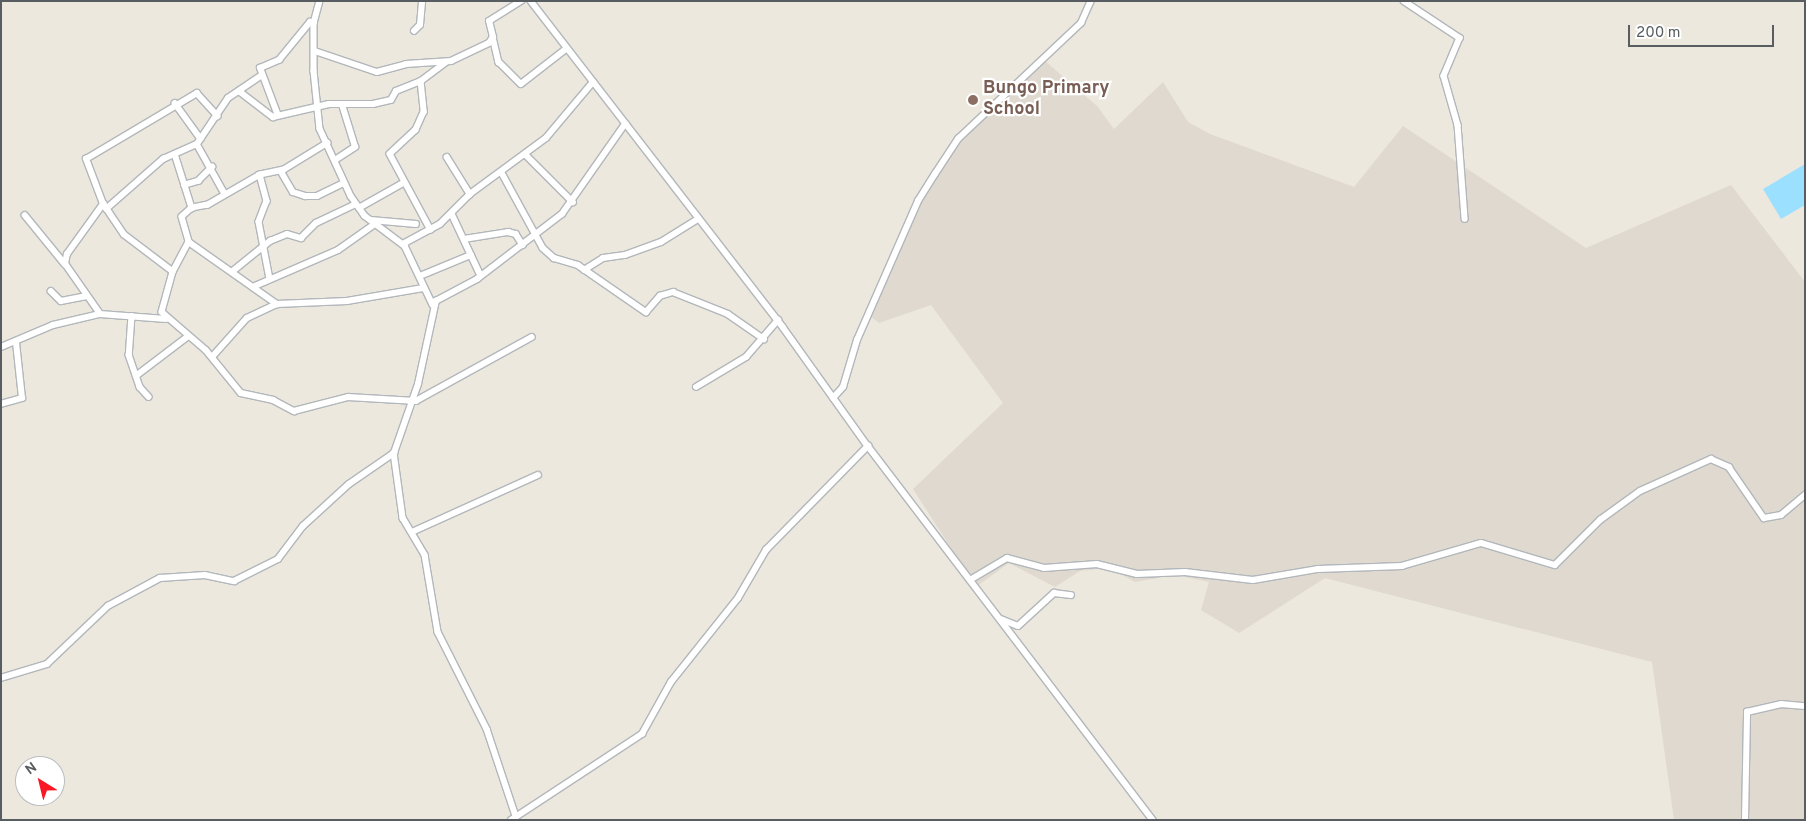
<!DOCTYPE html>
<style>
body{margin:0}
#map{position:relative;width:1806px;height:821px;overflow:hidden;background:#ede8de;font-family:Overpass,sans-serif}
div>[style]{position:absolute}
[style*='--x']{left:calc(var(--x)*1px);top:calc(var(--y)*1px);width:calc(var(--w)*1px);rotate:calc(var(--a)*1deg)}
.education>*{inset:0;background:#dfd9cf}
.water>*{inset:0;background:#9ce0ff}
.roads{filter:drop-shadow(1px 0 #b2b7bb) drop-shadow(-1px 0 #b2b7bb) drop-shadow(0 1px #b2b7bb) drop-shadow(0 -1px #b2b7bb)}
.minor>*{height:5.5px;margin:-2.75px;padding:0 2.75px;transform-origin:2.75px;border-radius:2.75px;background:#fff}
.dots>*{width:14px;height:14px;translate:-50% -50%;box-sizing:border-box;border:2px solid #fff;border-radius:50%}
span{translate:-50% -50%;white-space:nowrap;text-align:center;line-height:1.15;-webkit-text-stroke:4.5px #fff;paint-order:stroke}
.education-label{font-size:18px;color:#785e54;font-weight:700}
.left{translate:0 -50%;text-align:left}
.frame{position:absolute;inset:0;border:2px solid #585d61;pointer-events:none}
.north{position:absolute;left:15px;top:756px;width:50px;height:50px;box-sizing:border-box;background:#fff;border:1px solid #bcbec0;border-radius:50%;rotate:324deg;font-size:14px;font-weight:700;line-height:20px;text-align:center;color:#585d61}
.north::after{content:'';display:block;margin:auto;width:18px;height:22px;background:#f91823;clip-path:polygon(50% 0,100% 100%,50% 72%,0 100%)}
.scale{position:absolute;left:1628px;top:25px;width:146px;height:22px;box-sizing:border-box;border:2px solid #585d61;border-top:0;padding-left:6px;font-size:15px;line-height:18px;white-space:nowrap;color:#585d61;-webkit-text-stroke:4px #fff;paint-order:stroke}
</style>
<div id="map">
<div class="education">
<i style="clip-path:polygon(1044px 60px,1097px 106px,1114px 129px,1163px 82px,1188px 122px,1210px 134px,1354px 187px,1403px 126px,1586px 248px,1731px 185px,1805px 282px,1805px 820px,1674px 820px,1652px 662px,1325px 578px,1239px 633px,1201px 610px,1209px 582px,1175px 575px,1135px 582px,1109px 568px,1080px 571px,1055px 587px,1009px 563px,976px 587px,913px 489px,1003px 403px,931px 305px,879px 323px,869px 315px,904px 224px,947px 150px)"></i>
</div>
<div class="water">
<i style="clip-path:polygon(1805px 164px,1805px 205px,1781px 219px,1763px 189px)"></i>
</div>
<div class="roads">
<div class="minor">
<i style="--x:320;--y:1;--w:23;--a:105"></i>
<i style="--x:314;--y:23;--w:48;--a:90"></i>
<i style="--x:314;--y:71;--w:58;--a:84.1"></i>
<i style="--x:320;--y:129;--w:74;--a:65.2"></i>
<i style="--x:351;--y:196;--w:24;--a:55"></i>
<i style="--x:365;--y:216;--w:50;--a:36.9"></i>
<i style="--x:405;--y:246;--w:65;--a:64.6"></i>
<i style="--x:531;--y:1;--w:412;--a:52.3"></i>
<i style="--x:783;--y:327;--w:146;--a:54.5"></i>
<i style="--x:868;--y:446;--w:470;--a:52.7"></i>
<i style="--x:1404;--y:1;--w:67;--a:33.5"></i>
<i style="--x:1460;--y:38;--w:41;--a:112.8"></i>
<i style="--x:1444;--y:76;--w:51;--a:74.1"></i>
<i style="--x:1458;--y:125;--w:94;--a:85.7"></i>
<i style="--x:414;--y:31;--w:8;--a:-45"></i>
<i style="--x:420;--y:25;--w:24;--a:-85"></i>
<i style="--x:493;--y:37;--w:26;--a:77"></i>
<i style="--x:499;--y:62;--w:31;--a:45"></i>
<i style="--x:521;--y:84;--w:57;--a:-37.9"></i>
<i style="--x:315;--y:51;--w:65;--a:18.7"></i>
<i style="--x:377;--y:72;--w:30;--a:-15"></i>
<i style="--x:406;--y:64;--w:45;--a:-3.8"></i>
<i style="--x:451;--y:61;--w:42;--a:-25.3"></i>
<i style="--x:489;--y:43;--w:7;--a:-56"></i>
<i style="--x:493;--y:37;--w:16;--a:-104"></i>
<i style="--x:489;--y:21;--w:38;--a:-32"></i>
<i style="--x:421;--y:81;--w:31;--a:84"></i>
<i style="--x:424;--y:112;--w:20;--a:114"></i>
<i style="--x:416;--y:130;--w:35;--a:137"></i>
<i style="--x:390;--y:154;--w:86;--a:61.7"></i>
<i style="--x:239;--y:91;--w:43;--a:37.4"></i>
<i style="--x:273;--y:117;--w:57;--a:-13.1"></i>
<i style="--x:329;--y:104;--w:44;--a:0"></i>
<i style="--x:373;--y:104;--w:18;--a:-13"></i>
<i style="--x:391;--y:100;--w:10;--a:-61"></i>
<i style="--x:396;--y:91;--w:27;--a:-22"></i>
<i style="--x:421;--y:81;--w:30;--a:-37"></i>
<i style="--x:175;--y:103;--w:44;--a:54.2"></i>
<i style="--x:278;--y:116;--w:51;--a:-110.6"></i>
<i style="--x:260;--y:68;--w:21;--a:-23"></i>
<i style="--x:279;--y:60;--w:49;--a:-50.8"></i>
<i style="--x:310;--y:22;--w:4;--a:14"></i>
<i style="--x:328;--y:143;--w:52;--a:148.5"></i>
<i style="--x:284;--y:170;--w:25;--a:168"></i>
<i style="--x:260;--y:175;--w:60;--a:150"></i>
<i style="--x:208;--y:205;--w:16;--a:169"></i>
<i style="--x:192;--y:208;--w:13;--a:138"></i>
<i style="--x:182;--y:217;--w:26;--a:74"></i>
<i style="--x:189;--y:242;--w:34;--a:118"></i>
<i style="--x:173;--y:272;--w:41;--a:105.4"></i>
<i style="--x:162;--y:312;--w:58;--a:40.8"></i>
<i style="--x:206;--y:350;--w:55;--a:50.9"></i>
<i style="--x:241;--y:393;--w:33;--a:12"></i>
<i style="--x:273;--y:400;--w:24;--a:28"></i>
<i style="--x:294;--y:411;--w:56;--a:-14.5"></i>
<i style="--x:348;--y:397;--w:68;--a:3.4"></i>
<i style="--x:416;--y:401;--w:132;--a:-28.9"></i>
<i style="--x:197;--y:144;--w:57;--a:60.8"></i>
<i style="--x:175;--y:154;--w:57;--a:72.5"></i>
<i style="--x:525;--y:154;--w:68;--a:45"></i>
<i style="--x:447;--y:157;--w:44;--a:58.1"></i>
<i style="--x:335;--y:160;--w:24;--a:-33"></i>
<i style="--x:355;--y:147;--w:44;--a:-107.2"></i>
<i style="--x:281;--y:171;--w:24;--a:60"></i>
<i style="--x:293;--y:192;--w:13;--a:18"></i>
<i style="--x:305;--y:196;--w:12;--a:0"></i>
<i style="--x:317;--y:196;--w:30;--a:-26"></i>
<i style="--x:502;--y:173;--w:85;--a:61.3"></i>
<i style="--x:543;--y:248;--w:15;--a:42"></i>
<i style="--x:554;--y:258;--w:25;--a:16"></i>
<i style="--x:578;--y:265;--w:83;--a:34.7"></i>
<i style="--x:646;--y:312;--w:21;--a:-49"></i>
<i style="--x:660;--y:296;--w:14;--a:-17"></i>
<i style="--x:673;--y:292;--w:59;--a:21.8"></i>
<i style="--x:728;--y:314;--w:44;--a:34.8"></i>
<i style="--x:260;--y:175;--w:27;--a:75"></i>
<i style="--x:267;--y:201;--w:22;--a:111"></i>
<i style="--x:259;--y:222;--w:58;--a:79.1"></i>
<i style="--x:184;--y:185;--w:15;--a:-16"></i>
<i style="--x:198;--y:181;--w:20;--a:-45"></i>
<i style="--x:359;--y:208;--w:51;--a:-29.6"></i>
<i style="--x:106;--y:209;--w:76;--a:-41.3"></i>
<i style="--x:163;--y:159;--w:37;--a:-24"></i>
<i style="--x:197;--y:144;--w:55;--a:-56"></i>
<i style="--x:228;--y:98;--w:40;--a:-34"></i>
<i style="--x:452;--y:214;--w:68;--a:64.9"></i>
<i style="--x:25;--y:215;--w:63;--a:50.8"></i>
<i style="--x:371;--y:220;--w:45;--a:5.1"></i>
<i style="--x:464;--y:239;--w:45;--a:-9"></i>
<i style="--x:508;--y:232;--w:8;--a:14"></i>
<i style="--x:516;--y:234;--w:13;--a:58"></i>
<i style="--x:189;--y:242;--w:108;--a:35.2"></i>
<i style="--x:277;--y:304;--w:70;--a:-2.5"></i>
<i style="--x:347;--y:301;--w:77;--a:-9.7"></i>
<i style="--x:403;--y:244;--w:42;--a:-28.4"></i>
<i style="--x:440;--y:224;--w:42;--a:-45"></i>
<i style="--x:470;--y:194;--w:94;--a:-36.4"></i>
<i style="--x:546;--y:138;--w:73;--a:-50"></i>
<i style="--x:584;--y:270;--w:22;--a:-32"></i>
<i style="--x:603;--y:258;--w:22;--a:-8"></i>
<i style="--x:625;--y:255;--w:38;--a:-20"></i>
<i style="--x:661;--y:242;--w:44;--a:-31.9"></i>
<i style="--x:233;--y:271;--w:48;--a:-39"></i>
<i style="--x:270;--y:241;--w:18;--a:-22"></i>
<i style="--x:287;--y:234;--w:15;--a:16"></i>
<i style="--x:301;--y:238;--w:21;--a:-45"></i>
<i style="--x:316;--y:223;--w:44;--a:-25.4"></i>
<i style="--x:173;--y:272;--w:61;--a:-142.9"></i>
<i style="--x:124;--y:235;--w:37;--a:-124"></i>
<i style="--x:103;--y:204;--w:48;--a:-110.7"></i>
<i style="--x:86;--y:159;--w:129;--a:-30.7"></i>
<i style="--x:197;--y:93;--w:31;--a:48"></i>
<i style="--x:420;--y:276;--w:55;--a:-22.4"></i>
<i style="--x:255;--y:286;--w:90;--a:-23.4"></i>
<i style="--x:338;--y:250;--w:45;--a:-35.1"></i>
<i style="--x:51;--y:291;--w:14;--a:45"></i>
<i style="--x:61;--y:301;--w:26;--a:-11"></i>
<i style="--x:100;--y:314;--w:61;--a:-125"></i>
<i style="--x:65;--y:264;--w:10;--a:-79"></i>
<i style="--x:67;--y:254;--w:62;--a:-54.2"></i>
<i style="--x:132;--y:316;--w:39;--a:94"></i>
<i style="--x:129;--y:355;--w:34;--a:71"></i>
<i style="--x:140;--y:387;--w:13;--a:48"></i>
<i style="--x:1;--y:347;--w:56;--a:-22.9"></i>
<i style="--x:53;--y:325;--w:48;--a:-13.2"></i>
<i style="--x:100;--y:314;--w:66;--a:4.3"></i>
<i style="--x:212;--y:357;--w:52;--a:-48.1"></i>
<i style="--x:247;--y:318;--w:33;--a:-25"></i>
<i style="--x:136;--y:376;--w:64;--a:-37.4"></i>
<i style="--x:696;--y:387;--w:58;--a:-31"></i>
<i style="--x:746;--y:357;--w:49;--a:-49.1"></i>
<i style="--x:833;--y:398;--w:15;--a:-48"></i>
<i style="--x:843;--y:387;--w:49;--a:-73.4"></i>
<i style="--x:857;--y:340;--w:152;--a:-66.3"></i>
<i style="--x:918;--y:201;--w:32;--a:-58"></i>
<i style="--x:935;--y:174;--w:42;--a:-56.7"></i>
<i style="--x:958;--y:139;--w:169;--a:-43.3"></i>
<i style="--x:1081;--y:23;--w:24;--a:-66"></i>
<i style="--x:1;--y:404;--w:22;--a:-16"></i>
<i style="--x:22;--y:398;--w:55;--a:-96.2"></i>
<i style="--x:394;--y:453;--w:66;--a:82.1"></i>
<i style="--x:403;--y:518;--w:43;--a:59.3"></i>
<i style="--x:425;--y:555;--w:78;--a:80.4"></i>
<i style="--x:438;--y:632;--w:109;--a:63.2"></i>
<i style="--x:487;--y:729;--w:92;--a:71.6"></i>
<i style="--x:412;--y:532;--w:138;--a:-24.3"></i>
<i style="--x:970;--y:580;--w:43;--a:-30.7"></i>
<i style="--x:1007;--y:558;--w:38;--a:15"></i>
<i style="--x:1044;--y:568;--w:53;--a:-4.3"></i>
<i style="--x:1097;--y:564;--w:41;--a:14"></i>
<i style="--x:1137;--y:574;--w:48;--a:-2.4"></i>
<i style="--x:1185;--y:572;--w:68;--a:6.7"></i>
<i style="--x:1253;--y:580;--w:66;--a:-9.6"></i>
<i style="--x:1318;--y:569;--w:84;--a:-2"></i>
<i style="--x:1402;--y:566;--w:82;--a:-16.2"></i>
<i style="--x:1481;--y:543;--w:77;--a:16.6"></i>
<i style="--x:1555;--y:565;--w:64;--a:-45"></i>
<i style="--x:1600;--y:520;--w:49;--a:-35.9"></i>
<i style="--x:1640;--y:491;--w:78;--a:-24.3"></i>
<i style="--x:1711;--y:459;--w:20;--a:24"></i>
<i style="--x:1729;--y:467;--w:62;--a:55.5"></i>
<i style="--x:1764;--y:518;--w:17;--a:-10"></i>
<i style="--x:1781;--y:515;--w:31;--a:-40"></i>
<i style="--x:1001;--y:619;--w:18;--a:22"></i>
<i style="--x:1018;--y:626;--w:49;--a:-42.5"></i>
<i style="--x:1054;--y:593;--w:17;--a:7"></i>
<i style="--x:1;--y:678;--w:48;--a:-16.9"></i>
<i style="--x:47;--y:664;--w:84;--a:-43.6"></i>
<i style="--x:108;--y:606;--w:59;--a:-28.3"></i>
<i style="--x:160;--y:578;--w:45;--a:-3.8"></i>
<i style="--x:205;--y:575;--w:30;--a:12"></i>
<i style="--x:234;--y:581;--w:49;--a:-26.6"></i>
<i style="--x:278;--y:559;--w:41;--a:-52.9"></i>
<i style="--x:303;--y:526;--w:62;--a:-42.4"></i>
<i style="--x:349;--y:484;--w:55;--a:-34.6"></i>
<i style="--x:394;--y:453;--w:73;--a:-70.8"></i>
<i style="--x:418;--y:384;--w:85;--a:-77.8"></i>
<i style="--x:436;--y:301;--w:47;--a:-28.2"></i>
<i style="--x:477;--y:279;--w:107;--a:-37.4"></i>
<i style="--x:562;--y:214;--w:110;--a:-55"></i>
<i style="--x:511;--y:820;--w:157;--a:-33.3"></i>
<i style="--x:642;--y:734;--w:60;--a:-60.9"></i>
<i style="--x:671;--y:682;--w:107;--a:-51.4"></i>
<i style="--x:738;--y:598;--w:56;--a:-59.7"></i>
<i style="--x:766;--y:550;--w:146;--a:-45.6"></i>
<i style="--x:1745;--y:820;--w:108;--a:-88.9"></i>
<i style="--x:1747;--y:712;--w:35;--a:-13"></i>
<i style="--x:1781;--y:704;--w:24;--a:5"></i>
</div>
</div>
<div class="dots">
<i style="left:973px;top:100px;background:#8d6e63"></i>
</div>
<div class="education-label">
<span class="left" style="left:983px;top:100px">Bungo Primary<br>School</span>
</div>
<div class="frame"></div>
<div class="north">N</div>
<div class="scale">200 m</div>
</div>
